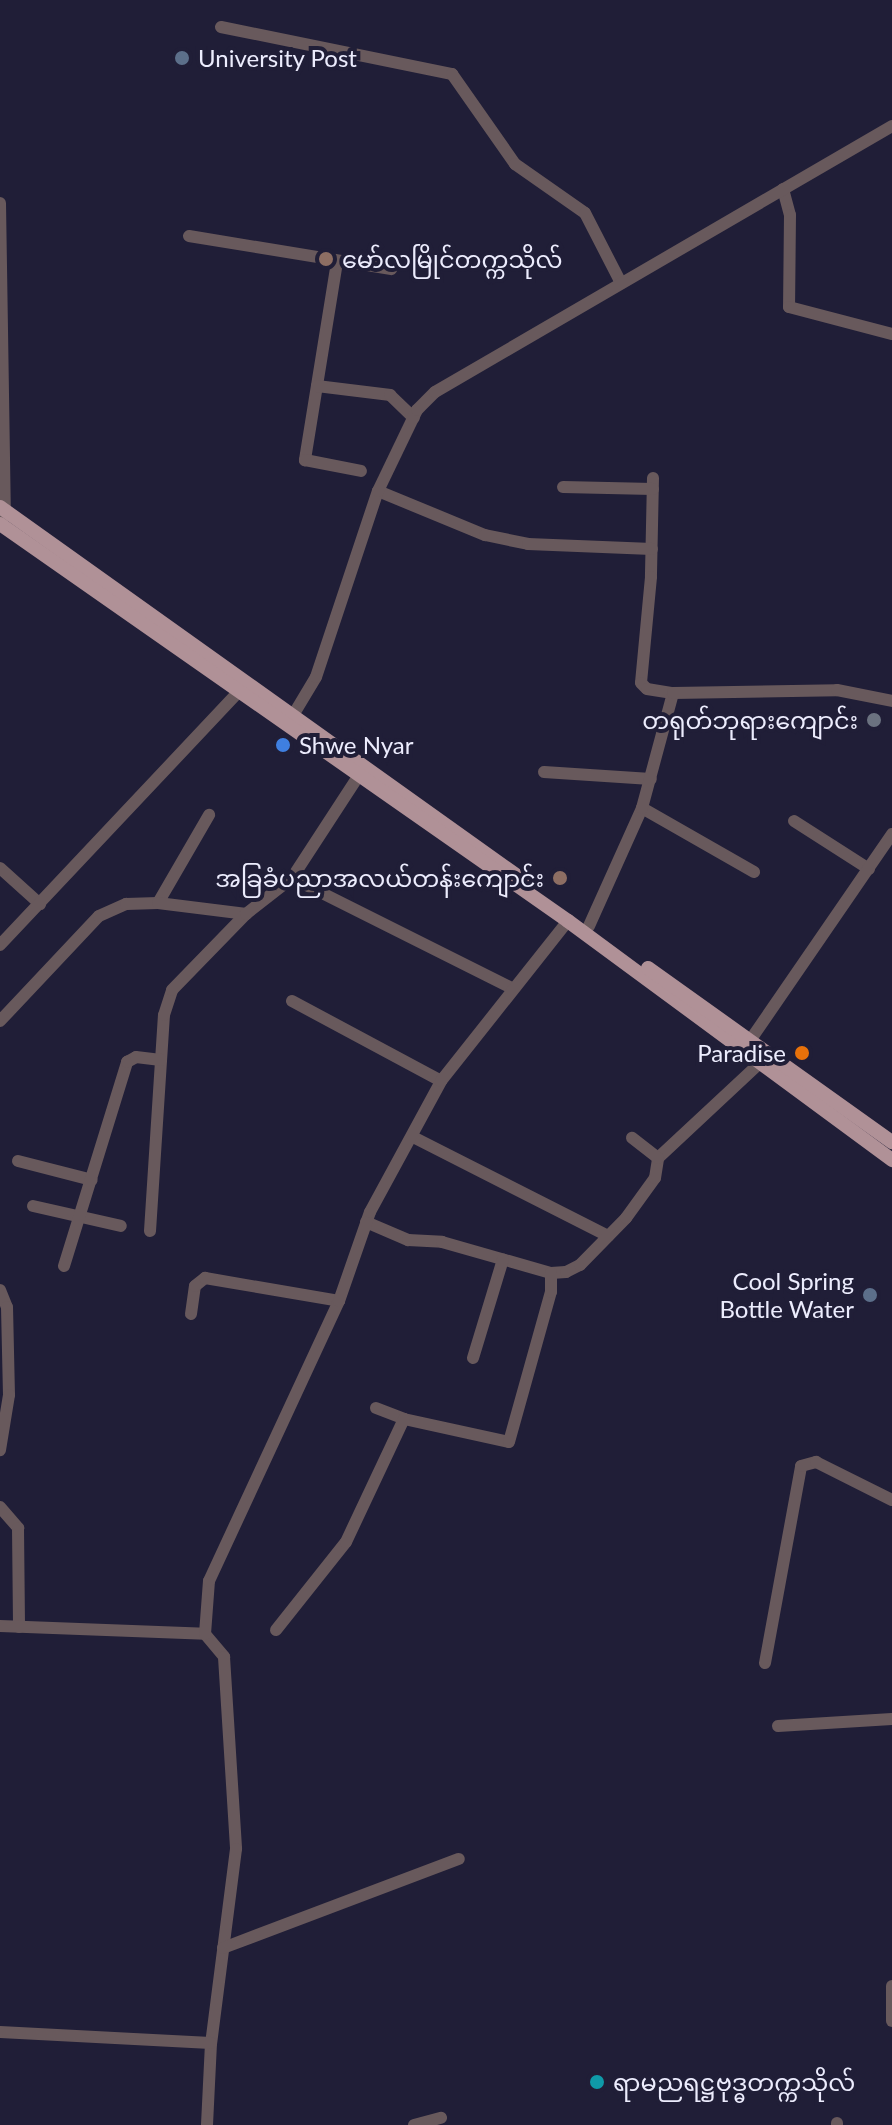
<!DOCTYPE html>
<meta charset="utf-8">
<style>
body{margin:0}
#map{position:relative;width:892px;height:2125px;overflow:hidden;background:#201e37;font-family:Lato,"Noto Sans Myanmar",sans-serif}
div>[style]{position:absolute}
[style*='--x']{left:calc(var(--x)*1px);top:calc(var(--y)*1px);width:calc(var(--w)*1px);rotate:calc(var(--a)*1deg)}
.minor>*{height:12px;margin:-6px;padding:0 6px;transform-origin:6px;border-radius:6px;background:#68595c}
.major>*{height:14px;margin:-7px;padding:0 7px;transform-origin:7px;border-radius:7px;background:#b09197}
.dots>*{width:22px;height:22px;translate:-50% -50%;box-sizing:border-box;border:4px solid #201e37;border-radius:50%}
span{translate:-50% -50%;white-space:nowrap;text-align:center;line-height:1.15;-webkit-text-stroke:8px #201e37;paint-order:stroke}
.poi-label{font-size:24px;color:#ececfd}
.left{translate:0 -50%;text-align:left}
.right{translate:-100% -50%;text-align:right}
</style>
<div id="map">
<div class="minor">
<i style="--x:221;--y:27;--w:236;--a:11.5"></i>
<i style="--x:452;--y:74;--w:110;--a:55"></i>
<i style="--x:515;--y:164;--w:85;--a:35"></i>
<i style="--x:585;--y:213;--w:79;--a:62.8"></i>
<i style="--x:783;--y:189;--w:27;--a:75"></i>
<i style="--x:790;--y:215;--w:92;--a:90.6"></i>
<i style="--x:789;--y:307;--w:106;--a:14.7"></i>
<i style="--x:0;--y:203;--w:313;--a:89.1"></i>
<i style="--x:189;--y:236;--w:205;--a:9.3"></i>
<i style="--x:337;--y:262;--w:201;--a:99.2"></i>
<i style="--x:305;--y:460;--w:57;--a:11.1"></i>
<i style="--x:317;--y:386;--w:74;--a:7"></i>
<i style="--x:390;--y:395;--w:33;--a:44"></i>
<i style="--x:653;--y:478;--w:99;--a:91.2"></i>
<i style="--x:651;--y:577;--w:106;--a:95.4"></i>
<i style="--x:641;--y:683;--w:8;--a:45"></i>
<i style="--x:647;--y:689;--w:26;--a:9"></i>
<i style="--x:563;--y:487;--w:90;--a:1.3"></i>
<i style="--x:378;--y:491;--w:116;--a:22.4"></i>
<i style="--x:485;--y:535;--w:44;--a:11.8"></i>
<i style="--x:528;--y:544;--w:124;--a:2.3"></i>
<i style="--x:289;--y:722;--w:52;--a:-59"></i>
<i style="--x:316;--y:677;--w:196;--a:-71.6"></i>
<i style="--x:378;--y:491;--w:90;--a:-64.3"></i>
<i style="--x:417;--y:410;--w:25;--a:-45"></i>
<i style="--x:435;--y:392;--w:529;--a:-30.2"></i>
<i style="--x:544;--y:772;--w:107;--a:3.7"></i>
<i style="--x:642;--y:808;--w:129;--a:29.7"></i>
<i style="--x:794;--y:821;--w:89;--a:32.6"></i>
<i style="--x:0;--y:868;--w:54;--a:42"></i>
<i style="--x:292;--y:878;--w:246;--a:26.6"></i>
<i style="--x:158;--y:903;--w:102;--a:-59.9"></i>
<i style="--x:589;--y:926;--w:129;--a:-65.8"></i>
<i style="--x:642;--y:808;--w:119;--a:-74.9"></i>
<i style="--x:673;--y:693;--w:164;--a:-1"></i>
<i style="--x:837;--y:690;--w:56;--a:11.3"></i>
<i style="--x:0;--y:945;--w:347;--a:-46.7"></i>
<i style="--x:292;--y:1001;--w:169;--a:28.2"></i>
<i style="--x:0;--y:1021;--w:144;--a:-46.7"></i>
<i style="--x:99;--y:916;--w:30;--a:-24"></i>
<i style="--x:126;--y:904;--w:32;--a:-2"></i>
<i style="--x:158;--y:903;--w:89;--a:7.1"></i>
<i style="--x:747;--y:1045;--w:256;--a:-55.5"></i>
<i style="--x:413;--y:1137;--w:219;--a:26.9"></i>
<i style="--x:658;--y:1158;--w:141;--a:-43"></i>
<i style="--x:18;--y:1161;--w:76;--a:14.4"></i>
<i style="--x:33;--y:1206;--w:90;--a:12.8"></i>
<i style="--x:366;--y:1222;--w:46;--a:23.2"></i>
<i style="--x:408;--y:1240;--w:34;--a:3"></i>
<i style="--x:442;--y:1242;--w:113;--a:15.9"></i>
<i style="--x:551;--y:1273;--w:15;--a:-4"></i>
<i style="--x:566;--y:1272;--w:16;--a:-27"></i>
<i style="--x:580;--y:1265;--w:66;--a:-45.6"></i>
<i style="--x:626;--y:1218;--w:49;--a:-54.1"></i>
<i style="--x:655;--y:1178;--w:20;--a:-81"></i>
<i style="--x:658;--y:1158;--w:33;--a:-142"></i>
<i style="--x:150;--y:1231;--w:216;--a:-86.3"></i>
<i style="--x:164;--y:1015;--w:26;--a:-72"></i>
<i style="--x:172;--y:990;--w:106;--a:-45.8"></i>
<i style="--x:246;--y:914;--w:58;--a:-38"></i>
<i style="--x:292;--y:878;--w:130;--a:-56.9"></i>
<i style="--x:64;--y:1266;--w:214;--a:-72.8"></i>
<i style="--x:127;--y:1062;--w:10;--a:-29"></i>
<i style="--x:136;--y:1057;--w:25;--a:7"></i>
<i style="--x:0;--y:1290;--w:18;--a:68"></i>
<i style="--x:7;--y:1307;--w:88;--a:88.7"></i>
<i style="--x:9;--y:1395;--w:56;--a:99.3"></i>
<i style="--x:191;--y:1314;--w:28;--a:-82"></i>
<i style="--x:195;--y:1286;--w:13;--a:-39"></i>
<i style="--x:205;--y:1278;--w:136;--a:9.7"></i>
<i style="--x:473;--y:1358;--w:103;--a:-73.1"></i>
<i style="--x:376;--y:1408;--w:30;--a:21"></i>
<i style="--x:404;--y:1419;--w:107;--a:12.4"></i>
<i style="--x:509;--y:1442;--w:156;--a:-74.4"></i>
<i style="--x:551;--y:1292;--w:19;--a:-90"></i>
<i style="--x:0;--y:1507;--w:28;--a:49"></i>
<i style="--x:18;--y:1528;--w:99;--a:89.4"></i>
<i style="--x:0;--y:1626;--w:205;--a:2.2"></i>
<i style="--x:205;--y:1634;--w:30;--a:50"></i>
<i style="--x:224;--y:1657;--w:192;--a:86.4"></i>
<i style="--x:236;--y:1849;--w:196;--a:97.3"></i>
<i style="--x:211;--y:2043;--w:82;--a:92.8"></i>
<i style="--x:276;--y:1630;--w:112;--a:-51.5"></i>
<i style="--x:346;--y:1542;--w:136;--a:-64.8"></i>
<i style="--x:205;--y:1634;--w:53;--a:-85.7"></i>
<i style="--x:209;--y:1581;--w:309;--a:-65.1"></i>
<i style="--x:339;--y:1301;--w:94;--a:-70.8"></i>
<i style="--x:370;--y:1212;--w:149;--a:-61.5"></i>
<i style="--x:441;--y:1081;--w:204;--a:-51.6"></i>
<i style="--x:765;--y:1663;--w:200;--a:-79.6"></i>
<i style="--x:801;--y:1466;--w:16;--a:-15"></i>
<i style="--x:816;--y:1462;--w:85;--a:26.6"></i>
<i style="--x:778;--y:1726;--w:114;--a:-3.5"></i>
<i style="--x:223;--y:1948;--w:252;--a:-20.7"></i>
<i style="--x:892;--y:1986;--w:35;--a:90"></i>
<i style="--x:0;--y:2032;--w:211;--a:3"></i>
<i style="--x:414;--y:2125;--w:28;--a:-15"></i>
<i style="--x:837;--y:2125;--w:2;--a:-90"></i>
</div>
<div class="major">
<i style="--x:0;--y:507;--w:642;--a:35.5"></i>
<i style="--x:0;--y:524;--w:693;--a:34.95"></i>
<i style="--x:568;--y:921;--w:403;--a:36.4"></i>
<i style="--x:648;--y:968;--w:300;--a:35.5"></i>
</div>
<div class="dots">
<i style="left:182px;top:58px;background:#5c6f8a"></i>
<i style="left:326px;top:259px;background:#8d6e63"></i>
<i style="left:874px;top:720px;background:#6b7280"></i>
<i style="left:283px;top:745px;background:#3f7fe0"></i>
<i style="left:560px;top:878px;background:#8d6e63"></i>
<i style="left:802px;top:1053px;background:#e8710a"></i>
<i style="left:870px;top:1295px;background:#5c6f8a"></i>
<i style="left:597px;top:2082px;background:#0f9aa8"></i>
</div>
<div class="poi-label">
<span class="left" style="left:198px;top:58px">University Post</span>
<span class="left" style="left:342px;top:259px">မော်လမြိုင်တက္ကသိုလ်</span>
<span class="right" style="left:858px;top:720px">တရုတ်ဘုရားကျောင်း</span>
<span class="left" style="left:299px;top:745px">Shwe Nyar</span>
<span class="right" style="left:544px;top:878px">အခြခံပညာအလယ်တန်းကျောင်း</span>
<span class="right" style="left:786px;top:1053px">Paradise</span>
<span class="right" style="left:854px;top:1295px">Cool Spring<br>Bottle Water</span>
<span class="left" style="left:613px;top:2082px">ရာမညရဋ္ဌဗုဒ္ဓတက္ကသိုလ်</span>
</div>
</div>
